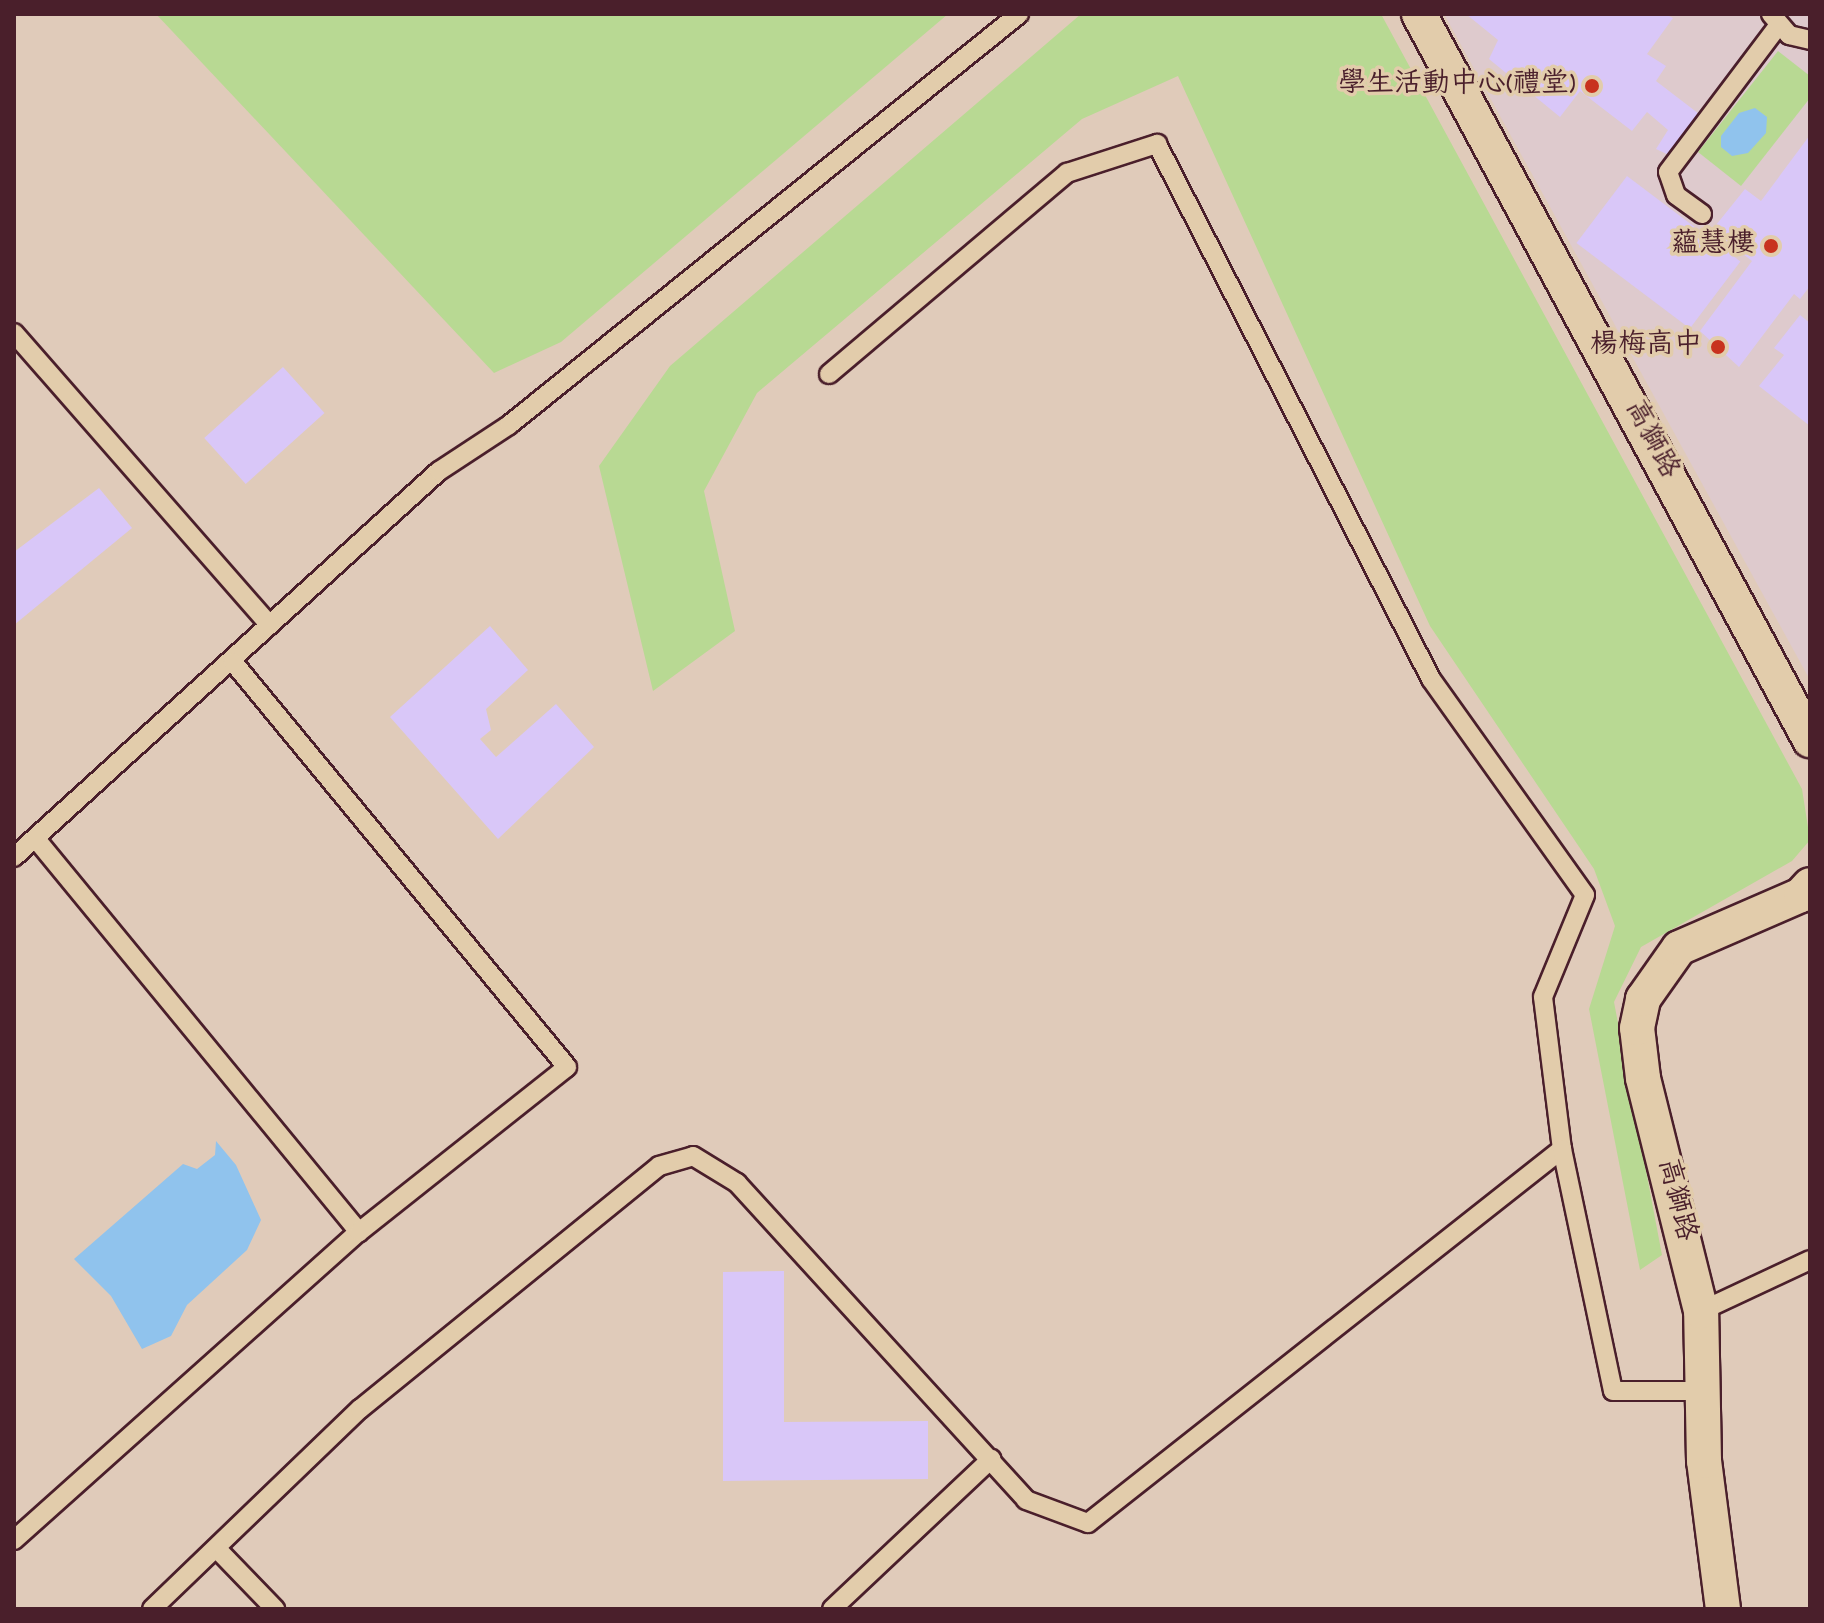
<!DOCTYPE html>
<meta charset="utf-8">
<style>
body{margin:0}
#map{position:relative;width:1824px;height:1623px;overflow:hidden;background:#e0cbba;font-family:Dekko,"LXGW WenKai TC",sans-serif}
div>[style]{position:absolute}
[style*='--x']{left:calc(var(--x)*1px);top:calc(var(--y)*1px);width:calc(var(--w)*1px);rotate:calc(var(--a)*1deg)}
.built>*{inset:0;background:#decacd}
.green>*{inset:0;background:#b8d993}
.water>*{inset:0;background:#90c3ed}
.building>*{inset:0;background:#d9c7f8;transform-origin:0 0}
.roads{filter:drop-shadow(2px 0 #4a1f2b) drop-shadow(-2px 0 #4a1f2b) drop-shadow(0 2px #4a1f2b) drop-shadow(0 -2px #4a1f2b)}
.lane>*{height:18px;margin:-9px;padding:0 9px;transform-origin:9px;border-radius:9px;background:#e2ccab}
.street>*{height:34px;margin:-17px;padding:0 17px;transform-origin:17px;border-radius:17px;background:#e2ccab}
.dots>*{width:22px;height:22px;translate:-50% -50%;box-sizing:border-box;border:4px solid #e2ccab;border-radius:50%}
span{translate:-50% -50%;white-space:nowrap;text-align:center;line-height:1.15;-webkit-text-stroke:7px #e2ccab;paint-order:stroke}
.poi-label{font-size:28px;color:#4a1f2b}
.right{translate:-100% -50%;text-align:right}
.street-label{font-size:28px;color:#4a1f2b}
.frame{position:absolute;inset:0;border:16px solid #4a1f2b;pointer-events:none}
</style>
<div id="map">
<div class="built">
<i style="clip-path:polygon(1444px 14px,1810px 14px,1810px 680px)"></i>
</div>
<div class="green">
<i style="clip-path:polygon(156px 14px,948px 14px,561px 342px,494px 373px)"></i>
<i style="clip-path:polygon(1081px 14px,1381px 14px,1802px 789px,1810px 840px,1792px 861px,1641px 947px,1614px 1002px,1662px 1255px,1640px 1270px,1589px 1009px,1615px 926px,1594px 869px,1430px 626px,1178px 76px,1082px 119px,757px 393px,704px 491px,735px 631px,653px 691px,599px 466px,670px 366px)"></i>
<i style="clip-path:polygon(1778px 51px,1810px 76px,1810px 98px,1741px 186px,1698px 152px)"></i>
</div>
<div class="water">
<i style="clip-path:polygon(1755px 108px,1767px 117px,1766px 133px,1748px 153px,1732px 156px,1721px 147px,1721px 136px,1739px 113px)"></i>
<i style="clip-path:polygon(216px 1141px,236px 1165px,261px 1220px,247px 1250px,187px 1305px,171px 1336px,142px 1349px,111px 1296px,74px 1259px,183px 1164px,197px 1169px,215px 1155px)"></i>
</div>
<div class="building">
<i style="clip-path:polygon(1466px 14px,1665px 14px,1673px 18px,1647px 54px,1666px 66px,1656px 81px,1703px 117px,1671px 156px,1656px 149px,1668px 130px,1647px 112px,1632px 131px,1580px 91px,1560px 117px,1489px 59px,1498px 40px)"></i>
<i style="clip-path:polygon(1810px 135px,1810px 286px,1800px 299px,1794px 294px,1739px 367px,1700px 331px,1752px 261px,1712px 230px,1745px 189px,1761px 201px)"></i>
<i style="left:1627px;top:176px;width:142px;height:84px;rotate:37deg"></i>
<i style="clip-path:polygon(1800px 315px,1810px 323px,1810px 426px,1759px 386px,1784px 355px,1774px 348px)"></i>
<i style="left:283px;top:367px;width:62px;height:106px;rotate:48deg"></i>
<i style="clip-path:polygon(99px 488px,132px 528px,14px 625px,14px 552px)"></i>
<i style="clip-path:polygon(490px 626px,528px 670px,486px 709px,491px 730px,480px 739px,496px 757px,556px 704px,594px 747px,498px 839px,390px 717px)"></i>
<i style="clip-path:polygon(784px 1271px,784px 1422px,928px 1421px,928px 1479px,723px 1481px,723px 1272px)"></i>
</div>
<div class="roads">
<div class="lane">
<i style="--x:1771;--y:14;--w:28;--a:49"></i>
<i style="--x:1789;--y:35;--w:22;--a:13"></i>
<i style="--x:1702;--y:214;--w:32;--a:-144"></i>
<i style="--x:1676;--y:195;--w:24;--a:-109"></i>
<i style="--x:1668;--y:172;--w:183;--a:-53"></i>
<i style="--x:14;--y:333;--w:388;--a:48.8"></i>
<i style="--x:829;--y:374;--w:312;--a:-40.2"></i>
<i style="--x:1067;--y:173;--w:95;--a:-17.9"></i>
<i style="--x:1157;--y:144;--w:601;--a:62.88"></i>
<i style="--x:1431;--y:679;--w:265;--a:54.5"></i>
<i style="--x:1585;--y:895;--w:110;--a:112.4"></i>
<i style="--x:1543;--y:997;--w:153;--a:82.9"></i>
<i style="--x:36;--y:839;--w:509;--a:50.58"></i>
<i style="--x:14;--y:857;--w:574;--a:-42.25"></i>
<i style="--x:439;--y:471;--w:84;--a:-33.3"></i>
<i style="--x:509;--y:425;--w:655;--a:-38.86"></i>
<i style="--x:1701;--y:1311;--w:120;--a:-25.1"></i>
<i style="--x:14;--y:1540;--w:462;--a:-41.8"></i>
<i style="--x:359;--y:1232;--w:265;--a:-38.4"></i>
<i style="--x:567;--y:1067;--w:525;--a:-129.51"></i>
<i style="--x:219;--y:1551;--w:81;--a:46"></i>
<i style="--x:152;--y:1609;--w:289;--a:-43.9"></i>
<i style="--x:360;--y:1409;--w:385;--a:-39.1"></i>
<i style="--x:659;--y:1166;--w:35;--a:-16"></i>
<i style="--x:693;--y:1156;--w:52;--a:31.5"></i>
<i style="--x:737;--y:1183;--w:429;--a:47.6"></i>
<i style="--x:1026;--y:1500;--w:66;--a:20.4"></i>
<i style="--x:1088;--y:1523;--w:604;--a:-38.27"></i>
<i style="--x:1562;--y:1149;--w:247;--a:78.1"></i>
<i style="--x:1613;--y:1391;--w:91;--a:0"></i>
<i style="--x:832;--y:1609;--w:219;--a:-43.3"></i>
</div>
<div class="street">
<i style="--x:1419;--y:14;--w:825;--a:61.69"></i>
<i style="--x:1723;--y:1609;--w:149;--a:-97.3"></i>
<i style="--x:1704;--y:1461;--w:150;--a:-91.1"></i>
<i style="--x:1701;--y:1311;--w:240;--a:-104"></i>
<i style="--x:1643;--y:1078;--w:50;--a:-96.8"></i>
<i style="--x:1637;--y:1028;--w:30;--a:-78"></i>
<i style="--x:1643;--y:999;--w:62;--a:-54.8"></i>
<i style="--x:1679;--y:948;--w:133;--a:-23.5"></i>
<i style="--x:1801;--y:895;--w:13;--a:-48"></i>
</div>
</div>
<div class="dots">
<i style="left:1592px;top:86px;background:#c8321e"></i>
<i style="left:1771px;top:246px;background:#c8321e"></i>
<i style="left:1718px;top:347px;background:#c8321e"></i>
</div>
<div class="poi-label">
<span class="right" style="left:1576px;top:86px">學生活動中心(禮堂)</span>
<span class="right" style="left:1755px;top:246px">蘊慧樓</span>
<span class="right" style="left:1702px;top:347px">楊梅高中</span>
</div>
<div class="street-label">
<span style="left:1650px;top:440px;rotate:62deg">高獅路</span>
<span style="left:1675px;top:1200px;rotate:76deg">高獅路</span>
</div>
<div class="frame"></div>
</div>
